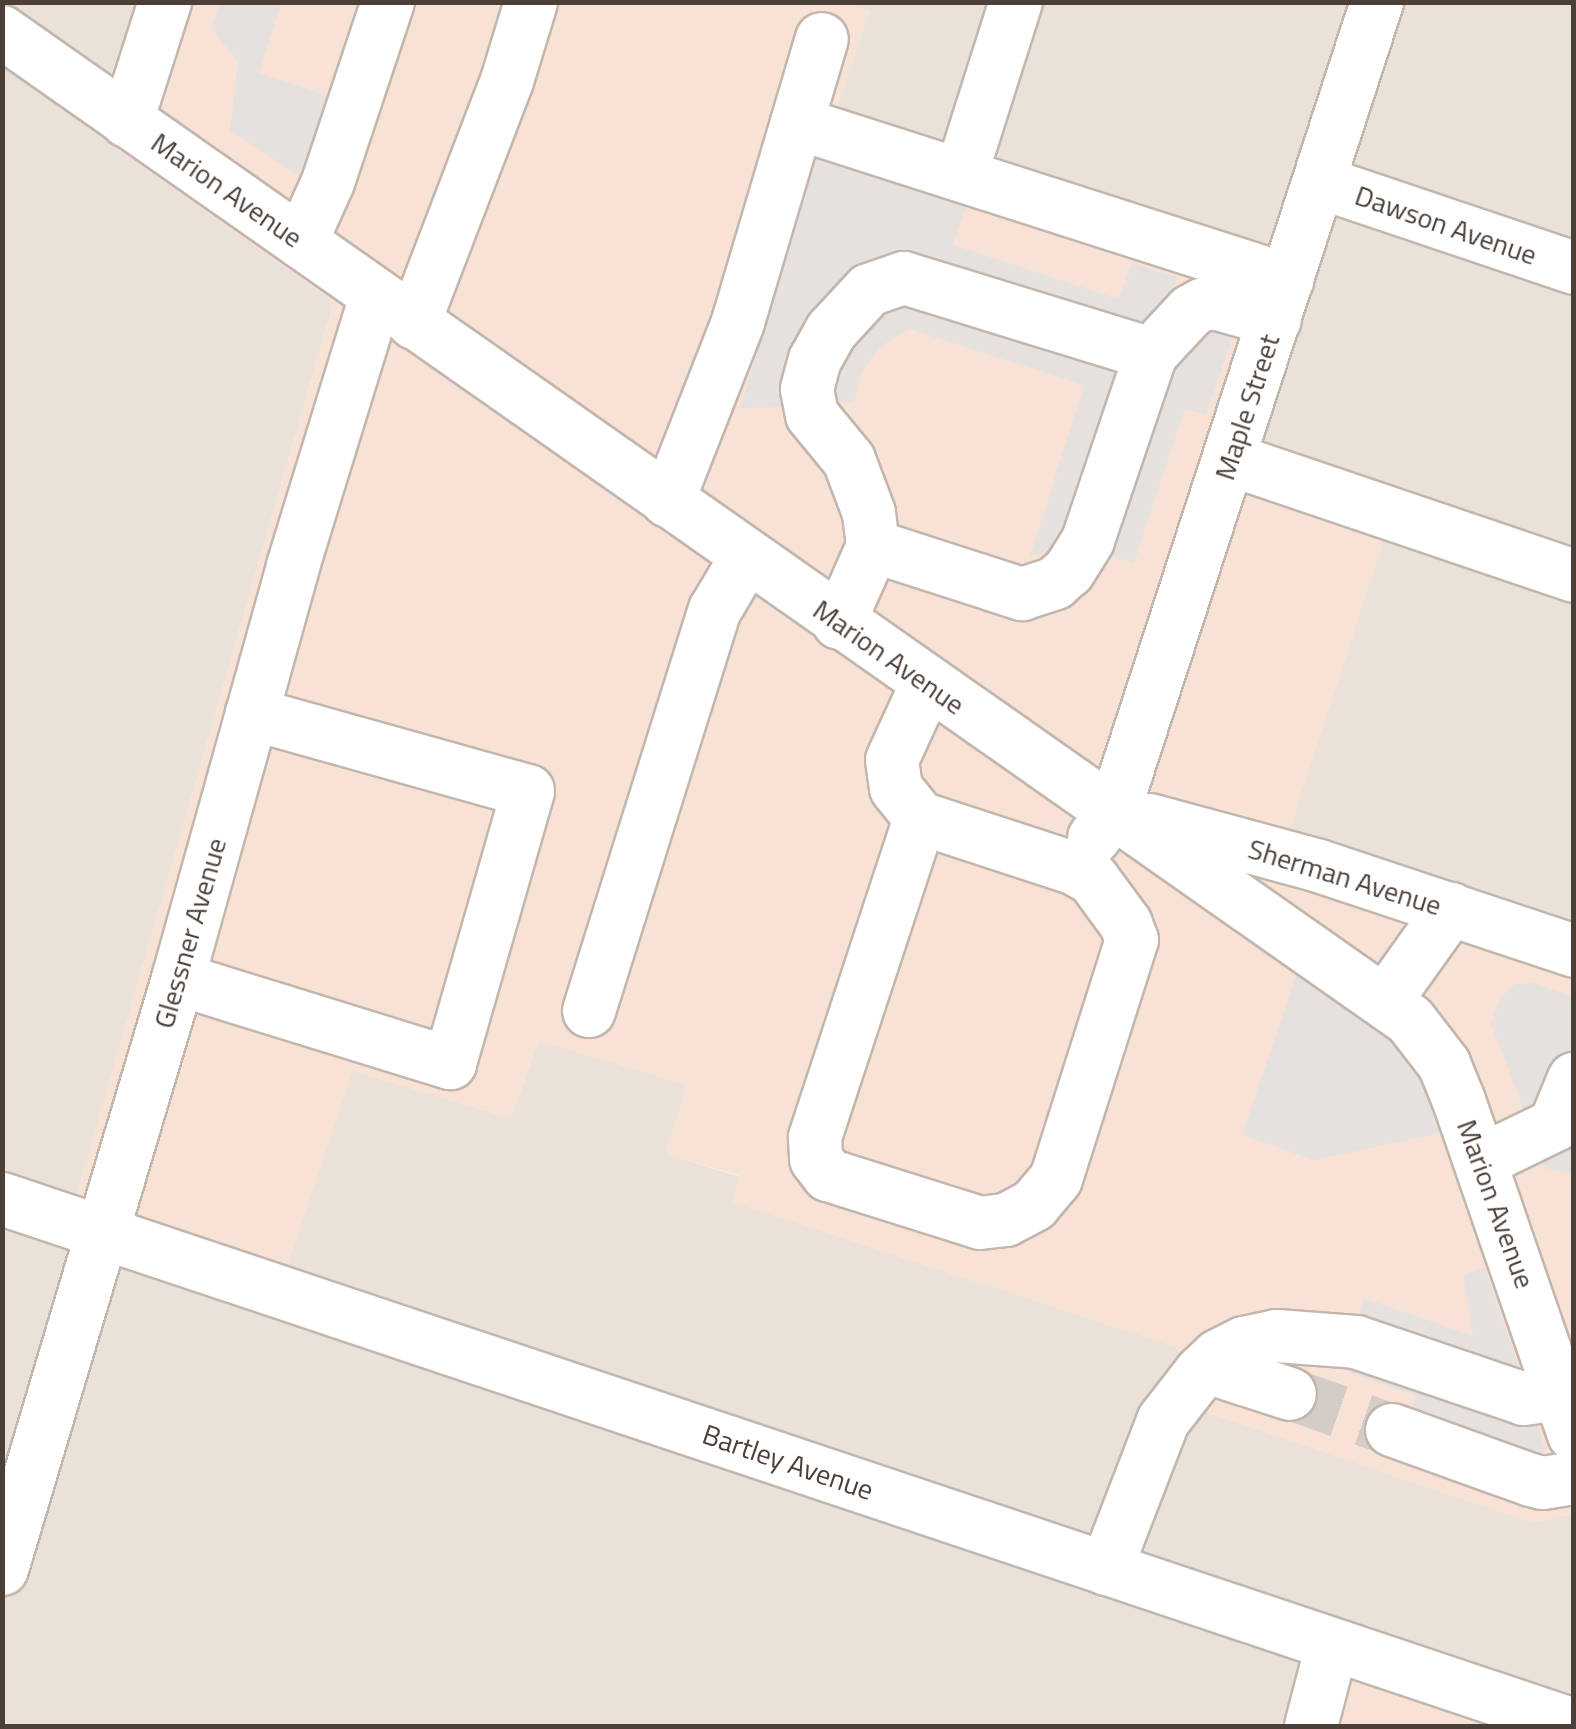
<!DOCTYPE html>
<style>
body{margin:0}
#map{position:relative;width:1576px;height:1729px;overflow:hidden;background:#f6f0eb;font-family:"Titillium Web",sans-serif}
div>[style]{position:absolute}
[style*='--x']{left:calc(var(--x)*1px);top:calc(var(--y)*1px);width:calc(var(--w)*1px);rotate:calc(var(--a)*1deg)}
.residential>*{inset:0;background:#eae1d9}
.commercial>*{inset:0;background:#f8e2d6}
.parking>*{inset:0;background:#e5e1df}
.minor-tunnel>*{height:52px;margin-top:-26px;transform-origin:0;background:repeating-linear-gradient(90deg,#d4cdc7 0 52px,transparent 0 78px)}
.roads{filter:drop-shadow(2px 0 #c2b6ad) drop-shadow(-2px 0 #c2b6ad) drop-shadow(0 2px #c2b6ad) drop-shadow(0 -2px #c2b6ad)}
.minor>*{height:52px;margin:-26px;padding:0 26px;transform-origin:26px;border-radius:26px;background:#fff}
span{translate:-50% -50%;white-space:nowrap;text-align:center;line-height:1.15;-webkit-text-stroke:8px #fff;paint-order:stroke}
.street-label{font-size:28px;color:#4b3f38}
.frame{position:absolute;inset:0;border:5px solid #4b3f38;pointer-events:none}
</style>
<div id="map">
<div class="residential">
<i style="clip-path:polygon(3px 3px,138px 3px,89px 129px,334px 301px,74px 1205px,353px 1071px,511px 1118px,539px 1040px,687px 1085px,666px 1154px,740px 1177px,733px 1202px,1177px 1347px,1206px 1412px,1533px 1523px,1573px 1513px,1573px 1726px,3px 1726px)"></i>
<i style="clip-path:polygon(844px 3px,1573px 3px,1573px 978px,1275px 875px,1208px 460px,827px 137px,869px 11px)"></i>
</div>
<div class="commercial">
<i style="clip-path:polygon(138px 3px,844px 3px,869px 10px,827px 137px,1266px 279px,1208px 459px,1391px 518px,1275px 875px,1573px 978px,1573px 1513px,1533px 1523px,1206px 1412px,1176px 1347px,732px 1202px,740px 1176px,666px 1154px,687px 1085px,539px 1041px,511px 1118px,353px 1071px,282px 1282px,74px 1205px,334px 302px,89px 129px)"></i>
<i style="clip-path:polygon(1336px 1666px,1523px 1726px,1324px 1726px)"></i>
</div>
<div class="parking">
<i style="clip-path:polygon(220px 3px,281px 3px,259px 73px,336px 98px,309px 183px,230px 130px,238px 62px,211px 28px)"></i>
<i style="clip-path:polygon(816px 151px,968px 200px,953px 245px,1119px 299px,1132px 263px,1177px 277px,1167px 312px,1233px 335px,1206px 415px,1185px 409px,1134px 563px,1072px 544px,1030px 556px,1084px 385px,909px 329px,881px 346px,862px 372px,854px 402px,740px 409px)"></i>
<i style="clip-path:polygon(1299px 967px,1414px 1055px,1449px 1131px,1314px 1160px,1242px 1135px)"></i>
<i style="clip-path:polygon(1533px 983px,1573px 997px,1573px 1175px,1546px 1168px,1491px 1024px,1501px 996px,1515px 984px)"></i>
<i style="clip-path:polygon(1485px 1267px,1546px 1451px,1511px 1462px,1407px 1424px,1416px 1396px,1340px 1369px,1364px 1298px,1473px 1336px,1463px 1275px)"></i>
</div>
<div class="minor-tunnel">
<i style="--x:1290;--y:1394;--w:108;--a:19.4"></i>
</div>
<div class="roads">
<div class="minor">
<i style="--x:2;--y:32;--w:1720;--a:35.06"></i>
<i style="--x:1410;--y:1020;--w:56;--a:52.3"></i>
<i style="--x:1444;--y:1064;--w:37;--a:68"></i>
<i style="--x:1458;--y:1098;--w:356;--a:71"></i>
<i style="--x:127;--y:121;--w:125;--a:-72.3"></i>
<i style="--x:797;--y:123;--w:515;--a:17.77"></i>
<i style="--x:961;--y:175;--w:182;--a:-72.4"></i>
<i style="--x:1319;--y:182;--w:269;--a:18.6"></i>
<i style="--x:301;--y:242;--w:66;--a:-65.8"></i>
<i style="--x:328;--y:182;--w:190;--a:-71.6"></i>
<i style="--x:414;--y:323;--w:259;--a:-69"></i>
<i style="--x:507;--y:81;--w:83;--a:-73.1"></i>
<i style="--x:1229;--y:459;--w:364;--a:18.7"></i>
<i style="--x:668;--y:501;--w:192;--a:-68.6"></i>
<i style="--x:738;--y:322;--w:295;--a:-73.5"></i>
<i style="--x:873;--y:546;--w:157;--a:17.9"></i>
<i style="--x:1022;--y:594;--w:35;--a:-18"></i>
<i style="--x:1055;--y:583;--w:18;--a:-41"></i>
<i style="--x:1069;--y:571;--w:36;--a:-58"></i>
<i style="--x:1088;--y:540;--w:196;--a:-71.3"></i>
<i style="--x:839;--y:623;--w:84;--a:-66.2"></i>
<i style="--x:873;--y:546;--w:33;--a:-97"></i>
<i style="--x:869;--y:513;--w:57;--a:-110.7"></i>
<i style="--x:849;--y:460;--w:58;--a:-129.4"></i>
<i style="--x:812;--y:415;--w:26;--a:-101"></i>
<i style="--x:807;--y:389;--w:30;--a:-75"></i>
<i style="--x:815;--y:360;--w:33;--a:-61"></i>
<i style="--x:831;--y:331;--w:56;--a:-47.2"></i>
<i style="--x:869;--y:290;--w:37;--a:-19"></i>
<i style="--x:904;--y:278;--w:258;--a:17.1"></i>
<i style="--x:1151;--y:354;--w:59;--a:-47.1"></i>
<i style="--x:1191;--y:311;--w:13;--a:-29"></i>
<i style="--x:1202;--y:305;--w:12;--a:-9"></i>
<i style="--x:1214;--y:303;--w:63;--a:15.6"></i>
<i style="--x:920;--y:818;--w:337;--a:108.2"></i>
<i style="--x:815;--y:1138;--w:21;--a:87"></i>
<i style="--x:816;--y:1159;--w:20;--a:53"></i>
<i style="--x:828;--y:1175;--w:159;--a:17.5"></i>
<i style="--x:980;--y:1223;--w:26;--a:-7"></i>
<i style="--x:1006;--y:1220;--w:32;--a:-28"></i>
<i style="--x:1034;--y:1205;--w:34;--a:-50"></i>
<i style="--x:1056;--y:1179;--w:251;--a:-72.4"></i>
<i style="--x:1132;--y:940;--w:17;--a:-111"></i>
<i style="--x:1126;--y:924;--w:56;--a:-126.3"></i>
<i style="--x:1093;--y:879;--w:23;--a:-151"></i>
<i style="--x:1073;--y:868;--w:161;--a:-161.9"></i>
<i style="--x:920;--y:818;--w:38;--a:-129"></i>
<i style="--x:896;--y:788;--w:28;--a:-98"></i>
<i style="--x:892;--y:760;--w:84;--a:-65.3"></i>
<i style="--x:1150;--y:820;--w:175;--a:15.2"></i>
<i style="--x:1319;--y:866;--w:269;--a:18.4"></i>
<i style="--x:1094;--y:838;--w:34;--a:-53"></i>
<i style="--x:1114;--y:811;--w:851;--a:-71.99"></i>
<i style="--x:178;--y:979;--w:285;--a:17.2"></i>
<i style="--x:450;--y:1063;--w:283;--a:-74"></i>
<i style="--x:528;--y:791;--w:287;--a:-164.4"></i>
<i style="--x:1386;--y:1000;--w:112;--a:-54.5"></i>
<i style="--x:589;--y:1011;--w:420;--a:-72.6"></i>
<i style="--x:715;--y:610;--w:63;--a:-59.3"></i>
<i style="--x:1481;--y:1161;--w:82;--a:-25.9"></i>
<i style="--x:1555;--y:1125;--w:50;--a:-67.6"></i>
<i style="--x:2;--y:1199;--w:1658;--a:18.5"></i>
<i style="--x:1207;--y:1367;--w:87;--a:18"></i>
<i style="--x:1392;--y:1430;--w:148;--a:19.8"></i>
<i style="--x:1531;--y:1480;--w:12;--a:14"></i>
<i style="--x:1543;--y:1483;--w:31;--a:-9"></i>
<i style="--x:2;--y:1569;--w:616;--a:-73.39"></i>
<i style="--x:178;--y:979;--w:429;--a:-74.4"></i>
<i style="--x:293;--y:566;--w:282;--a:-72.9"></i>
<i style="--x:1106;--y:1569;--w:159;--a:-68.9"></i>
<i style="--x:1163;--y:1421;--w:62;--a:-52.2"></i>
<i style="--x:1201;--y:1372;--w:23;--a:-43"></i>
<i style="--x:1218;--y:1356;--w:29;--a:-27"></i>
<i style="--x:1244;--y:1343;--w:34;--a:-12"></i>
<i style="--x:1277;--y:1336;--w:79;--a:4.3"></i>
<i style="--x:1356;--y:1342;--w:177;--a:18.7"></i>
<i style="--x:1524;--y:1399;--w:37;--a:-8"></i>
<i style="--x:1311;--y:1726;--w:83;--a:-75.3"></i>
</div>
</div>
<div class="street-label">
<span style="left:227px;top:190px;rotate:35deg">Marion Avenue</span>
<span style="left:1446px;top:225px;rotate:19deg">Dawson Avenue</span>
<span style="left:1247px;top:407px;rotate:-72deg">Maple Street</span>
<span style="left:889px;top:657px;rotate:35deg">Marion Avenue</span>
<span style="left:1345px;top:877px;rotate:17deg">Sherman Avenue</span>
<span style="left:190px;top:933px;rotate:-74deg">Glessner Avenue</span>
<span style="left:1496px;top:1204px;rotate:70deg">Marion Avenue</span>
<span style="left:788px;top:1462px;rotate:19deg">Bartley Avenue</span>
</div>
<div class="frame"></div>
</div>
